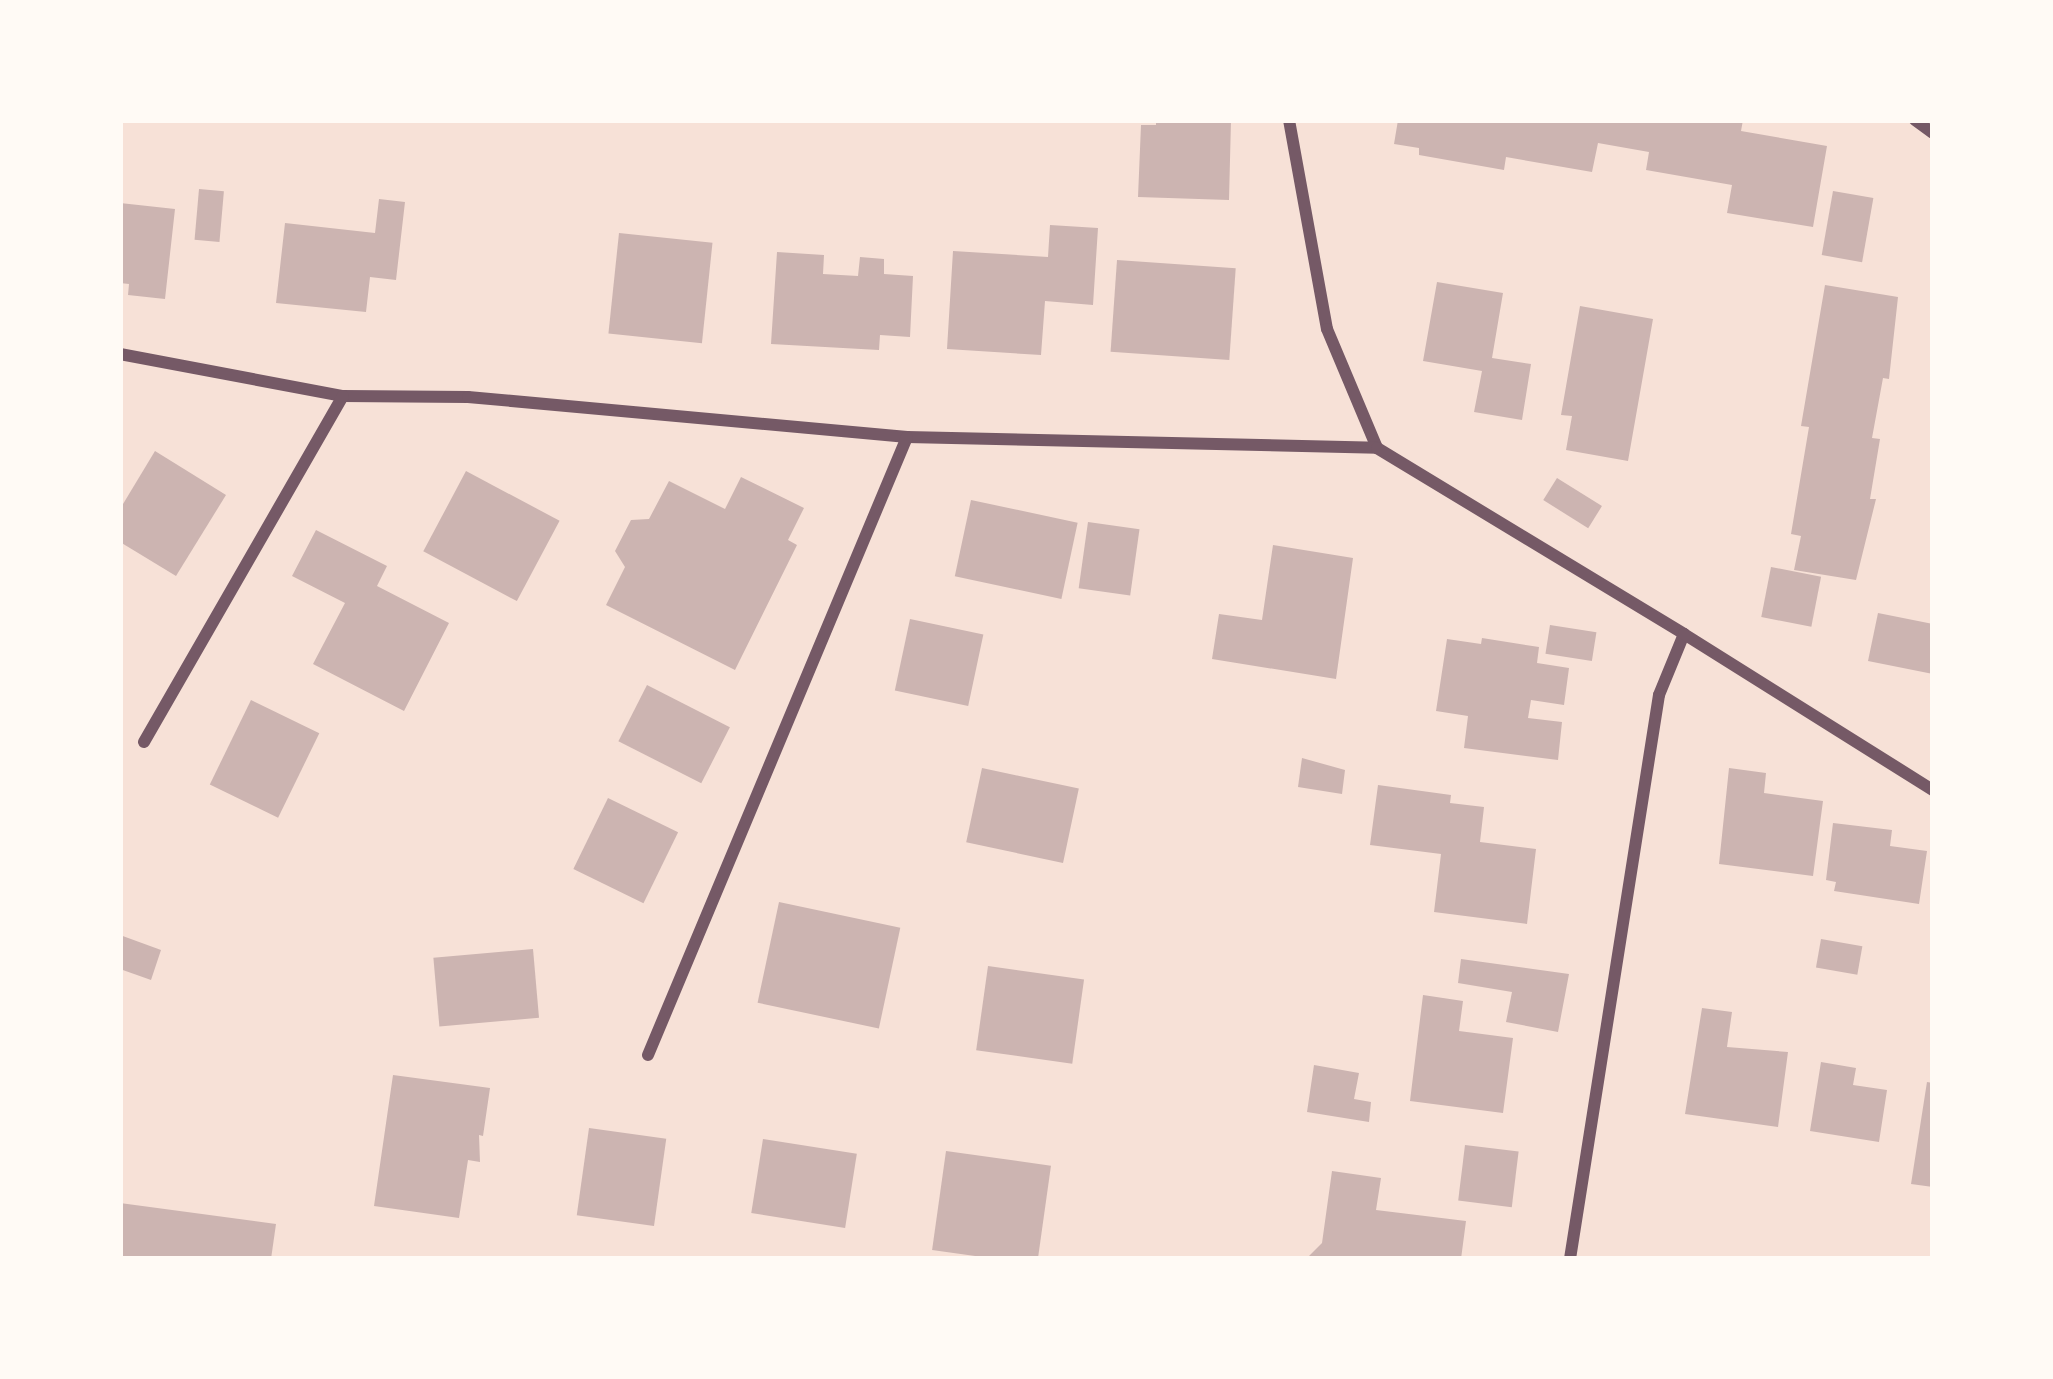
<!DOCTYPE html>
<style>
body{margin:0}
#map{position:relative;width:2053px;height:1379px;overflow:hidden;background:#f7e1d7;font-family:Helvetica,sans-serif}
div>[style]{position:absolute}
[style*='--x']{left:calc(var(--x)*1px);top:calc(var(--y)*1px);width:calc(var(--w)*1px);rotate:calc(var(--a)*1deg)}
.building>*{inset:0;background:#ccb4b1;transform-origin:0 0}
.minor>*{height:12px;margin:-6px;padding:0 6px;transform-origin:6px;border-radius:6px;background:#755966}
span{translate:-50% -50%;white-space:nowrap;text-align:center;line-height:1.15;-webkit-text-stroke:10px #fffaf5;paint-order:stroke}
.frame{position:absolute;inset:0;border:123px solid #fffaf5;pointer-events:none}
</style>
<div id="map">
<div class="building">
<i style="clip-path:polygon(1156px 120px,1231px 120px,1229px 200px,1138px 197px,1141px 125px,1156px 125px)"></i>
<i style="clip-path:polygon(1398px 120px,1743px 120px,1741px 131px,1827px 146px,1813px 227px,1727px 213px,1732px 185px,1646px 170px,1649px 152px,1598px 143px,1592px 172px,1506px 157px,1504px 170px,1419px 155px,1419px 148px,1394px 144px)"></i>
<i style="left:199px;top:189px;width:25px;height:51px;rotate:5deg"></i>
<i style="left:1833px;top:191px;width:41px;height:65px;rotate:10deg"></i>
<i style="clip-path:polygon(379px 199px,405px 202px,396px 280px,370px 277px,366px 312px,276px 303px,285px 223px,375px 233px)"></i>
<i style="clip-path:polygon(120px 203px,175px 209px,165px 299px,128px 295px,129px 284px,120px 283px)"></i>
<i style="clip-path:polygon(1050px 225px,1098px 228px,1093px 305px,1045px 301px,1041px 355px,947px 349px,953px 251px,1048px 257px)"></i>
<i style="left:619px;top:233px;width:94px;height:101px;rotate:6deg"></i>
<i style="clip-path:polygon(777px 252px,824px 255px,823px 274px,858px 276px,860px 257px,884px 259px,884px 274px,913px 276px,910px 337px,880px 335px,879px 350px,771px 344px)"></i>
<i style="left:1117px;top:260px;width:119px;height:92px;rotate:4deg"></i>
<i style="clip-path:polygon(1437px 282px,1503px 293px,1492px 358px,1531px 364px,1522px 420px,1474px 412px,1482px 371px,1423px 361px)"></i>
<i style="clip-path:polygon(1825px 285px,1898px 297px,1889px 379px,1883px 378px,1872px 438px,1880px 439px,1870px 499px,1876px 499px,1856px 580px,1794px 570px,1801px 536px,1791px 534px,1809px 427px,1801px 426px)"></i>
<i style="clip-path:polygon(1580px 306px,1653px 319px,1628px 461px,1566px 450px,1572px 416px,1561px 415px)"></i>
<i style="clip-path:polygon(155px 451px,226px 495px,176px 576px,120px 542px,120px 509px)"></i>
<i style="left:466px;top:471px;width:106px;height:91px;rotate:28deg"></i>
<i style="clip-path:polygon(741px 477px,804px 508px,788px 540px,797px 545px,735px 670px,606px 605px,625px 567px,615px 551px,631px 520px,649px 519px,669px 481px,725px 509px)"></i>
<i style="left:1557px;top:478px;width:53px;height:26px;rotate:32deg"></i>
<i style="left:971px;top:500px;width:109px;height:78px;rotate:12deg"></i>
<i style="left:1088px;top:522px;width:52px;height:67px;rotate:8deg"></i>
<i style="clip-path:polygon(316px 530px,387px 566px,377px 586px,449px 623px,404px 711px,313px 664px,345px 603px,292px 576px)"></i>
<i style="clip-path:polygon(1273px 545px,1353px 558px,1336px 679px,1212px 659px,1219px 614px,1262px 620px)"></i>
<i style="left:1771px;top:567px;width:51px;height:51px;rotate:11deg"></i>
<i style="clip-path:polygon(1878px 613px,1933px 624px,1933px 674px,1868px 661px)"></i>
<i style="left:910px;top:619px;width:75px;height:73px;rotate:12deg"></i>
<i style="left:1550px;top:625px;width:47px;height:29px;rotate:9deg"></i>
<i style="clip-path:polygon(1482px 638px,1539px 647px,1537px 663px,1569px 668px,1564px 705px,1531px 700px,1528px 718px,1562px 722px,1558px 760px,1464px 748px,1468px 716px,1436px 711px,1447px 639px,1481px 644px)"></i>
<i style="left:647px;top:685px;width:93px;height:63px;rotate:27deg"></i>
<i style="left:251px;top:700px;width:76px;height:94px;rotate:26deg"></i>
<i style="clip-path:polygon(1302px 758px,1345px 770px,1342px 794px,1298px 787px)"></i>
<i style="left:982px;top:768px;width:99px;height:76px;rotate:12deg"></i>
<i style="clip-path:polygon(1729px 768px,1766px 773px,1764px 793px,1823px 801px,1813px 876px,1719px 864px)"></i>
<i style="clip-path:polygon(1378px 785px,1451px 795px,1450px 803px,1484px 807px,1480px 842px,1536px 849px,1527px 924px,1434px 912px,1441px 854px,1370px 845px)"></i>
<i style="left:608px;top:798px;width:78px;height:79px;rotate:26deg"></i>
<i style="clip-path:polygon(1833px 823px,1892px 830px,1890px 846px,1927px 851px,1919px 904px,1834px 891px,1836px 882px,1826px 880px)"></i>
<i style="left:779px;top:902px;width:124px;height:103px;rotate:12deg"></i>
<i style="clip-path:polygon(120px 935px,161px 950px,151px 980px,120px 969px)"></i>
<i style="left:1821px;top:939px;width:42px;height:29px;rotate:10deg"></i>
<i style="left:533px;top:949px;width:69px;height:100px;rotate:85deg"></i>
<i style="clip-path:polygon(1461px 959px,1569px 974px,1558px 1032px,1506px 1022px,1512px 992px,1458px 983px)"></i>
<i style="left:988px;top:966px;width:97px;height:85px;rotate:8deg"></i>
<i style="clip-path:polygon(1423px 995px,1463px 1001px,1459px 1031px,1513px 1038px,1503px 1113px,1410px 1101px)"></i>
<i style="clip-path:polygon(1702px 1008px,1732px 1012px,1727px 1047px,1788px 1052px,1778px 1127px,1685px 1114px)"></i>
<i style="clip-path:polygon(1821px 1062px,1856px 1068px,1853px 1085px,1887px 1090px,1879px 1142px,1810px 1131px)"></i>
<i style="clip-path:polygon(1314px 1065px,1359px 1073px,1354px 1099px,1371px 1102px,1369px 1122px,1307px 1112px)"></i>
<i style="clip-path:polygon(393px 1075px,490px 1088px,483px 1136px,479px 1135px,480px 1162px,468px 1160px,459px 1218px,374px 1206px)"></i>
<i style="clip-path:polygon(1927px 1082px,1933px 1083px,1933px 1187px,1911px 1184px)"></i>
<i style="left:589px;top:1128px;width:78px;height:88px;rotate:8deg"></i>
<i style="left:763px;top:1139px;width:95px;height:75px;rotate:9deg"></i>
<i style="left:1465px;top:1145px;width:54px;height:56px;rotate:7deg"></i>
<i style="left:946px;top:1151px;width:106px;height:100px;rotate:8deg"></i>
<i style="clip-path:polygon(1332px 1171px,1381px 1178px,1376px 1210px,1466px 1221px,1461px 1259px,1306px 1259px,1322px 1243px)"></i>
<i style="clip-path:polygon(120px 1203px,276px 1224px,271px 1259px,120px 1259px)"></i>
</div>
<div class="minor">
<i style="--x:1289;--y:120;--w:212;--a:79.7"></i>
<i style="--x:1327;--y:329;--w:129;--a:67.2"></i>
<i style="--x:1915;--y:120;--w:22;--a:36"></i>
<i style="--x:120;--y:354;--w:227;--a:10.7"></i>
<i style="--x:343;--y:396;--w:125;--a:0.5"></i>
<i style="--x:468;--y:397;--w:441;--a:5.2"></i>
<i style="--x:907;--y:437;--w:470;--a:1.3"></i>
<i style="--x:1377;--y:448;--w:359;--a:31.2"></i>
<i style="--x:1684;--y:634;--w:66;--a:112.3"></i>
<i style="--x:1659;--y:695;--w:571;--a:98.97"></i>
<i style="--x:1684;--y:634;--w:294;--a:32.1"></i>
<i style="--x:144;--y:742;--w:399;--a:-60.1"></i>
<i style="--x:648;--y:1055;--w:670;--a:-67.26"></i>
</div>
<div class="frame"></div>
</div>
